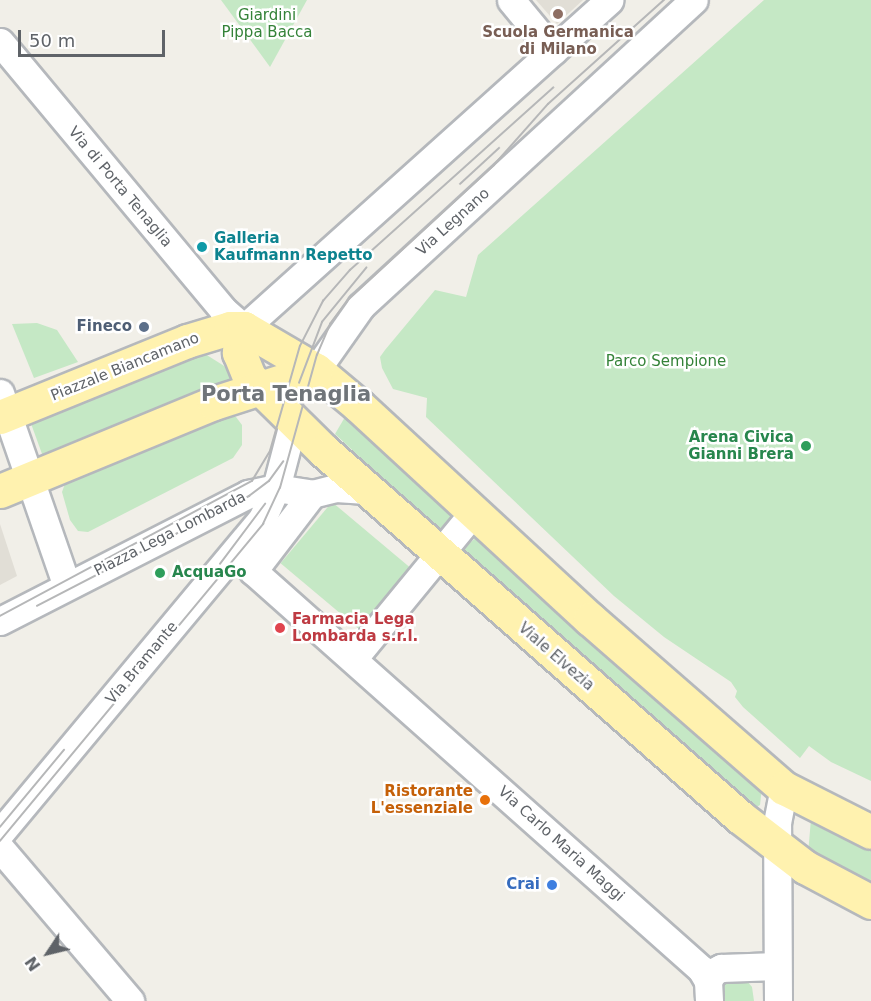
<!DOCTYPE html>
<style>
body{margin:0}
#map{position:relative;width:871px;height:1001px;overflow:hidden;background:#f1efe8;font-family:"DejaVu Sans",sans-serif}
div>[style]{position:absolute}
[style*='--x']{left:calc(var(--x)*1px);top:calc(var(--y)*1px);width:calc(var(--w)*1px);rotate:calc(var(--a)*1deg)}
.education>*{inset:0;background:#e1ded6}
.green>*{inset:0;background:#c5e8c5;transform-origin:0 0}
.roads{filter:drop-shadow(2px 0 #b5b8bc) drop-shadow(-2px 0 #b5b8bc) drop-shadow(0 2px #b5b8bc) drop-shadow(0 -2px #b5b8bc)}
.minor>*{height:27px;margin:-13.5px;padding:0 13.5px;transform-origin:13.5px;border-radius:13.5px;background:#fff}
.major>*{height:33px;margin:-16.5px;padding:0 16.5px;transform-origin:16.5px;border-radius:16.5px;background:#fff2af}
.tram>*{height:1.5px;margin:-0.75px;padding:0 0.75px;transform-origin:0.75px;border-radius:0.75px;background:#b6b7b8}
.dots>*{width:16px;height:16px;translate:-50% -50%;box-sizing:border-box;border:3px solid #fff;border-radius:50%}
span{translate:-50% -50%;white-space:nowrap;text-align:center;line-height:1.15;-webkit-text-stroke:5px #fff;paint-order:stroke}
.park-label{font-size:15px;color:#348238}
.education-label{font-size:15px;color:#785e54;font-weight:700}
.street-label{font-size:15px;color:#5f6368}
.culture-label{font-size:15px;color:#0d838f;font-weight:700}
.left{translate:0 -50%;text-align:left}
.service-label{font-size:15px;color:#4e5e75;font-weight:700}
.right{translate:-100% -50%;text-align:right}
.leisure-label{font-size:15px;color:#27864d;font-weight:700}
.health-label{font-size:15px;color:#be3a42;font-weight:700}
.food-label{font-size:15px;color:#c56008;font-weight:700}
.shop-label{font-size:15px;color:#366cbe;font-weight:700}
.district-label{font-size:21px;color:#70757a;font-weight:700}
.north{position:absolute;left:18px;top:923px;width:60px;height:60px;-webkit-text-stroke:4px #fff;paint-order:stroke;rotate:235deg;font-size:16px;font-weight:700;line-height:24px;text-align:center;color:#5f6368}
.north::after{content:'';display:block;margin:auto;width:21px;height:27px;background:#5f6368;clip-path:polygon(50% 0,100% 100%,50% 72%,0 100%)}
.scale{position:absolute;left:18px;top:30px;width:147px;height:27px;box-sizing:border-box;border:3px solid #5f6368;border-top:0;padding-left:8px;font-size:18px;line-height:21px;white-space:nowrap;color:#5f6368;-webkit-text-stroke:4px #fff;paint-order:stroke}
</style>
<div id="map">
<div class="education">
<i style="clip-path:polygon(536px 0,583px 0,557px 24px)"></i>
<i style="clip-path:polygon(0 524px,17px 576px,0 585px)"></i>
</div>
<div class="green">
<i style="clip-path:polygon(221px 0,307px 0,270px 67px)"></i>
<i style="clip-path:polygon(764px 0,871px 0,871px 781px,831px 762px,809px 746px,800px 758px,743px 707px,735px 697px,737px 691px,731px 682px,664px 637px,614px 596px,426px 417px,427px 398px,393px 389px,382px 368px,380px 357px,385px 350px,435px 290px,466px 297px,478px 255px)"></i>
<i style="clip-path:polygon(37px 323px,57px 330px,78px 362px,34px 378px,12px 324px)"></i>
<i style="clip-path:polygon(194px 347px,229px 369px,232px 381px,46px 465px,29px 418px)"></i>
<i style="clip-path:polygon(223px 415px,236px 417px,242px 425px,242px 445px,233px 458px,88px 532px,78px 531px,70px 520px,62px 492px,66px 481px)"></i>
<i style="clip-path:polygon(345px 417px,454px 515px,441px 533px,335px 434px)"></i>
<i style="left:332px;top:502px;width:105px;height:80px;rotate:40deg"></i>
<i style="clip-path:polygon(478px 536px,762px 787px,760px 805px,752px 810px,460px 551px)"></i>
<i style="clip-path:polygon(811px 819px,871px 850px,871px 887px,808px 854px)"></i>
<i style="clip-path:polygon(726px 980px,747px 981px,752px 987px,754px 1001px,719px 1001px,720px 986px)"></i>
</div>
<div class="roads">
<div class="minor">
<i style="--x:511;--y:0;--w:66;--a:50.5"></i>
<i style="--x:0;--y:42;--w:349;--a:50.2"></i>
<i style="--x:223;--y:310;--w:28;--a:41"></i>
<i style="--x:244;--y:328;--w:491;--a:-41.9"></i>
<i style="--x:316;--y:370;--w:78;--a:-54.9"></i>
<i style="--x:361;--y:306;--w:452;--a:-42.6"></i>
<i style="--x:0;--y:393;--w:204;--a:70.9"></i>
<i style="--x:312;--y:494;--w:97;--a:127.5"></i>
<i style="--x:253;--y:571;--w:599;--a:41.62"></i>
<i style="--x:701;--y:969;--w:14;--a:60"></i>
<i style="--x:708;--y:981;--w:20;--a:87"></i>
<i style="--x:0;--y:621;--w:279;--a:-27.1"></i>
<i style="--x:248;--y:494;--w:29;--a:-12"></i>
<i style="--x:276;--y:488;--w:36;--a:9"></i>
<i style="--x:312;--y:494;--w:25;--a:-14"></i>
<i style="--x:336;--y:488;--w:30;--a:4"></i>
<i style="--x:353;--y:659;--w:189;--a:-50.6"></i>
<i style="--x:0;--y:833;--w:409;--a:-50.2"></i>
<i style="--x:262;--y:519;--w:34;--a:-66"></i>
<i style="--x:276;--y:488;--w:67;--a:-75.3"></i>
<i style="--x:0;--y:848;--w:201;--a:49.6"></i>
<i style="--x:708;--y:981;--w:10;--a:-61"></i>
<i style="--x:713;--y:972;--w:9;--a:-27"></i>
<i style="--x:721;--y:968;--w:56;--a:-2"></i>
<i style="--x:778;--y:1001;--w:178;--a:-90.3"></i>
<i style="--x:777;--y:823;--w:36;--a:-79"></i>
</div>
<div class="major">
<i style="--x:244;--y:328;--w:25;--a:102"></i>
<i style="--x:239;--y:352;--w:27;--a:68"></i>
<i style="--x:249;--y:377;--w:105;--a:44.6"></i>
<i style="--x:324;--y:451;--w:554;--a:41.34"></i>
<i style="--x:740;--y:817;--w:82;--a:37.6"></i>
<i style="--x:805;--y:867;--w:75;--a:27.9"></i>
<i style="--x:0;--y:417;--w:202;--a:-22.1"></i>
<i style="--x:187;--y:341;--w:45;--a:-16.8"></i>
<i style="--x:230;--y:328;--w:14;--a:0"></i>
<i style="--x:244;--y:328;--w:83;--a:30.3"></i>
<i style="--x:316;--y:370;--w:56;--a:39.9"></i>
<i style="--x:359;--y:406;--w:314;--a:42.7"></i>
<i style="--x:590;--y:619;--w:257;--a:41.1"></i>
<i style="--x:784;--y:788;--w:97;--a:26.8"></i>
<i style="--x:0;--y:491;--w:231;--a:-22.4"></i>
<i style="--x:214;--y:403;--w:107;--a:-17.9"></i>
</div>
</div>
<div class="tram">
<i style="--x:460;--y:184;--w:53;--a:-42.7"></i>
<i style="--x:299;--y:383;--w:65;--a:-69.3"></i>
<i style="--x:322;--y:322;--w:70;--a:-50.8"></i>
<i style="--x:220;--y:564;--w:75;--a:-53.1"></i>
<i style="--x:37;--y:606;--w:239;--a:-27.4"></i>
<i style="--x:249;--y:496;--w:25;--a:-37"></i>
<i style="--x:269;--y:481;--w:24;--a:-54"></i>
<i style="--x:0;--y:616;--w:286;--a:-28.2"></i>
<i style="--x:252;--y:481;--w:35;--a:-59"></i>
<i style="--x:270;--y:451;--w:109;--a:-74.1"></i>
<i style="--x:300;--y:346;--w:51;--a:-62.9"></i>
<i style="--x:323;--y:301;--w:41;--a:-48.9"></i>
<i style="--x:350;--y:270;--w:273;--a:-41.9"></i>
<i style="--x:0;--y:827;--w:100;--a:-50.3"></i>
<i style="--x:0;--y:841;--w:412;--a:-50.3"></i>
<i style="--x:263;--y:524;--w:40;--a:-65"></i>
<i style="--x:280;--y:488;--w:138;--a:-74.5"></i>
<i style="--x:317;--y:355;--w:34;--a:-67"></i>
<i style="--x:330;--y:324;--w:31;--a:-53"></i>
<i style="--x:349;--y:299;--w:197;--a:-42.7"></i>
<i style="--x:494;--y:165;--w:81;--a:-48.5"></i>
<i style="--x:548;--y:104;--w:156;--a:-41.9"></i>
</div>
<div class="dots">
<i style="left:558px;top:14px;background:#8d6e63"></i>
<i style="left:202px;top:247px;background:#0f9aa8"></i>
<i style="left:144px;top:327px;background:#5c6f8a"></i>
<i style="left:806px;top:446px;background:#2e9e5b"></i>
<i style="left:160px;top:573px;background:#2e9e5b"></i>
<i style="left:280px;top:628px;background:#e0444e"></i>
<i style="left:485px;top:800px;background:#e8710a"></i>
<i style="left:552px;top:885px;background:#3f7fe0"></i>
</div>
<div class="park-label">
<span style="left:267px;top:24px">Giardini<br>Pippa Bacca</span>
<span style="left:666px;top:362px">Parco Sempione</span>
</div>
<div class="education-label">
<span style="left:558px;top:41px">Scuola Germanica<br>di Milano</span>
</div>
<div class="street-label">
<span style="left:120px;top:187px;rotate:50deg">Via di Porta Tenaglia</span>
<span style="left:453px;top:222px;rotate:-42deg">Via Legnano</span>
<span style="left:125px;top:367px;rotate:-22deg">Piazzale Biancamano</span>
<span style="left:170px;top:534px;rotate:-27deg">Piazza Lega Lombarda</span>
<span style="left:556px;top:657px;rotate:41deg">Viale Elvezia</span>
<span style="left:142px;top:663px;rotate:-50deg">Via Bramante</span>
<span style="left:561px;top:844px;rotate:42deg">Via Carlo Maria Maggi</span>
</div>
<div class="culture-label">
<span class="left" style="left:214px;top:247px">Galleria<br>Kaufmann Repetto</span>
</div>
<div class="service-label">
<span class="right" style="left:132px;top:327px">Fineco</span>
</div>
<div class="leisure-label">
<span class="right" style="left:794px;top:446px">Arena Civica<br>Gianni Brera</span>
<span class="left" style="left:172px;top:573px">AcquaGo</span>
</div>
<div class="health-label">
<span class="left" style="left:292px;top:628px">Farmacia Lega<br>Lombarda s.r.l.</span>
</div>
<div class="food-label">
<span class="right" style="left:473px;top:800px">Ristorante<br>L'essenziale</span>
</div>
<div class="shop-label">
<span class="right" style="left:540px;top:885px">Crai</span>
</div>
<div class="district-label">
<span style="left:286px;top:394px">Porta Tenaglia</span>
</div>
<div class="north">N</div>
<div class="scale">50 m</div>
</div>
